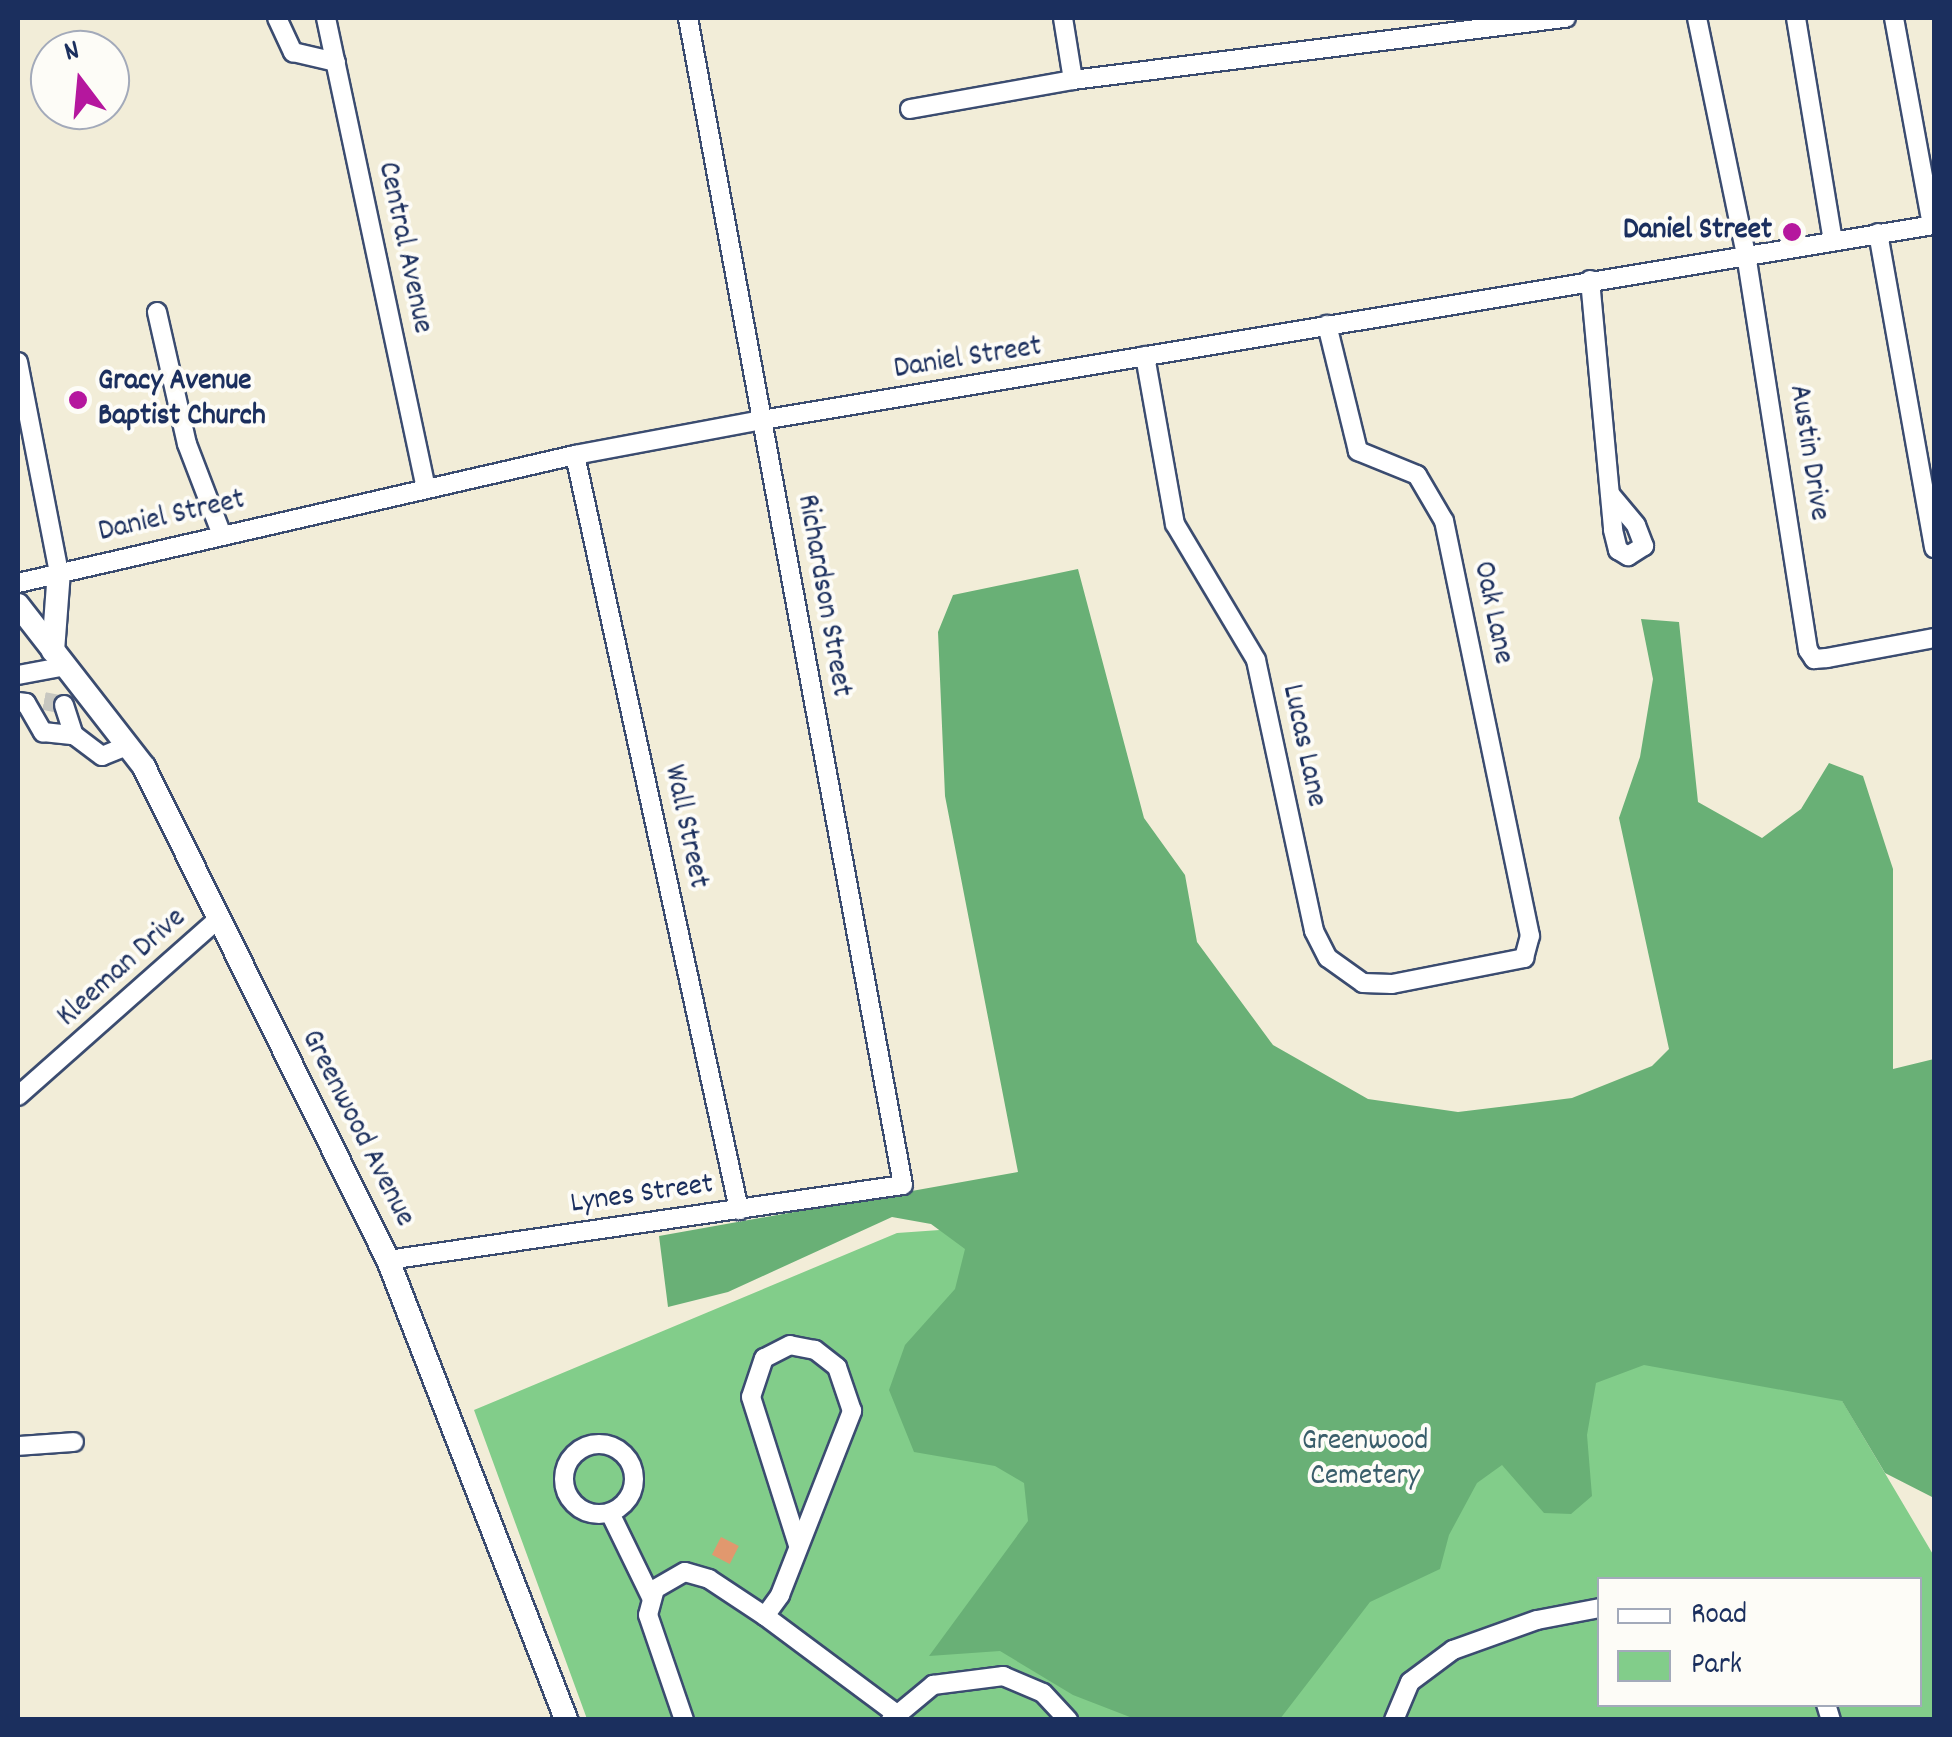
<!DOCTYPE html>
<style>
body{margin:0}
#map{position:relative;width:1952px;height:1737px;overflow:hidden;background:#f2edd8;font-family:Dekko,sans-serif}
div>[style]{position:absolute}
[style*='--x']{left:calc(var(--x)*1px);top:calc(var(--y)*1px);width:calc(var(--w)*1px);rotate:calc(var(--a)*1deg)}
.green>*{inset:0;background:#82cd8a}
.forest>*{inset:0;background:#69b076}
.building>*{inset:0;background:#e1986e;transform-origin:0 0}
.minor-tunnel>*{height:18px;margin-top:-9px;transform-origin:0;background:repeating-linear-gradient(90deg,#c7c7c0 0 18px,transparent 0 27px)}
.roads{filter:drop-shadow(2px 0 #3b4c70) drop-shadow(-2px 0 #3b4c70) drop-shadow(0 2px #3b4c70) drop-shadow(0 -2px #3b4c70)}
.minor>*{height:18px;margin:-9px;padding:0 9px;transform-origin:9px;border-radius:9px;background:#fff}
.minor>.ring{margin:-9px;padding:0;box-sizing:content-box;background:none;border:18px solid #fff;border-radius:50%}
.major>*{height:22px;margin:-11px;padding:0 11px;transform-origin:11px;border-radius:11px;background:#fff}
.dots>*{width:28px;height:28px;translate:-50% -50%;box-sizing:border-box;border:5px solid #fdfcf7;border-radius:50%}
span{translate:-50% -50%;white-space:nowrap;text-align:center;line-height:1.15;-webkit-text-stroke:8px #fdfcf7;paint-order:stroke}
.poi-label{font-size:30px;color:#1b2f5e;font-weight:700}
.right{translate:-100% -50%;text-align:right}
.left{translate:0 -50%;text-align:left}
.street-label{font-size:30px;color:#1b2f5e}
.park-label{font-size:30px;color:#3a5e6b}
.frame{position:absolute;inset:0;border:20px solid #1b2f5e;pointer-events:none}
.legend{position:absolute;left:1597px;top:1577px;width:325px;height:130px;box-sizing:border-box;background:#fdfcf7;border:2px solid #a3aaba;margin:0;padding:12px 18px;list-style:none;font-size:30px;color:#1b2f5e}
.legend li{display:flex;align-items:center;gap:20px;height:50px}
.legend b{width:50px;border:2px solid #a3aaba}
.north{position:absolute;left:30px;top:30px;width:100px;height:100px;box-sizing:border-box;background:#fdfcf7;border:2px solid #a3aaba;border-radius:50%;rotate:344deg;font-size:28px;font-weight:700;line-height:40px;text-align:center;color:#1b2f5e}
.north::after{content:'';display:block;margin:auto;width:35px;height:45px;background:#b5179e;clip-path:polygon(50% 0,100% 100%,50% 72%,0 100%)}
</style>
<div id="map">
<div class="green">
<i style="clip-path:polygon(evenodd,1709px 1176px,1934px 1556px,1934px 1719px,587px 1719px,474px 1410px,897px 1233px,1709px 1176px,1600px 1580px,1920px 1580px,1920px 1704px,1600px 1704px,1600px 1580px)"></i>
</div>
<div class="forest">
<i style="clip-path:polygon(1078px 569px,1144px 818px,1185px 875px,1197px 942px,1273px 1045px,1368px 1099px,1458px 1112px,1572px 1098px,1652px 1066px,1669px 1049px,1619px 818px,1640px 757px,1653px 679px,1641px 619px,1679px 622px,1698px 802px,1762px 838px,1801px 809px,1829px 763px,1863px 776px,1893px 869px,1893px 1069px,1934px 1059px,1934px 1498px,1885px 1473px,1842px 1401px,1644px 1365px,1596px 1383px,1587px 1435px,1592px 1496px,1571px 1514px,1544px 1513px,1502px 1465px,1477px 1483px,1449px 1535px,1440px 1569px,1370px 1602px,1280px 1719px,1135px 1719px,1073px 1695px,1000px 1651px,929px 1656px,1028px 1521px,1024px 1483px,995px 1466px,914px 1452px,889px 1390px,905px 1345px,955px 1289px,965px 1249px,931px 1224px,892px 1217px,728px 1292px,668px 1307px,659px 1236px,1018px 1172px,945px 796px,938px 632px,953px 595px)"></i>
</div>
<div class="building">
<i style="left:721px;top:1537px;width:20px;height:20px;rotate:27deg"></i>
</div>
<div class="minor-tunnel">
<i style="--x:44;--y:701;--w:20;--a:11"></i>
</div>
<div class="roads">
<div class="minor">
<i style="--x:277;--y:18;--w:38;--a:65"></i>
<i style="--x:293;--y:52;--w:44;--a:13.1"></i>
<i style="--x:326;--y:18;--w:481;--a:78"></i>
<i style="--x:1063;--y:18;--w:63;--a:80.8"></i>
<i style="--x:1697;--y:18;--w:241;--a:78.3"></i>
<i style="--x:1746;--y:254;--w:401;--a:81.1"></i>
<i style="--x:1808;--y:650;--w:11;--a:56"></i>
<i style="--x:1814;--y:659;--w:13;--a:-4"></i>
<i style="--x:1827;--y:658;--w:109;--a:-10.6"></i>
<i style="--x:1796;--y:18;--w:226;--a:80.6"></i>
<i style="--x:1894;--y:18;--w:210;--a:79.6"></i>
<i style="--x:910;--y:109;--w:166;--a:-10.1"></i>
<i style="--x:1073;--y:80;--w:497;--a:-7.2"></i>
<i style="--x:1878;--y:233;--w:320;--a:79.9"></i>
<i style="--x:1590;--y:280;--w:251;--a:84.7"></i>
<i style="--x:1613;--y:530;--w:21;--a:76"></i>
<i style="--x:1618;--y:550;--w:12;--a:31"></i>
<i style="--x:1628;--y:556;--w:19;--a:-32"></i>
<i style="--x:1644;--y:546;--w:22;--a:-111"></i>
<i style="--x:1636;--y:525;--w:40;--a:-130"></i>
<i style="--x:157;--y:312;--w:135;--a:77.2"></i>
<i style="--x:187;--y:444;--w:97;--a:69"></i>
<i style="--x:1145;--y:356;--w:171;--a:79.9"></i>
<i style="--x:1175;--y:524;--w:158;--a:59.2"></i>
<i style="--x:1256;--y:660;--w:277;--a:77.9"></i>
<i style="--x:1314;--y:931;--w:30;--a:63"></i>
<i style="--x:1328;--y:958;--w:43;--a:35.5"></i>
<i style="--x:1363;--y:983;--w:29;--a:2"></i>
<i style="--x:1392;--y:984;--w:135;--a:-11.1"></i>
<i style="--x:1524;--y:958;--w:23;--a:-75"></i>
<i style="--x:1530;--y:936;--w:424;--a:-101.7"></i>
<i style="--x:1444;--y:521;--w:53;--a:-120.4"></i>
<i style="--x:1417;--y:475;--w:64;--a:-157.9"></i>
<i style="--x:1358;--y:451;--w:130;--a:-103.8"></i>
<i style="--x:18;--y:362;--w:214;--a:79"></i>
<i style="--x:575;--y:455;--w:773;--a:77.74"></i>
<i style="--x:18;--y:583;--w:572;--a:-12.94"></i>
<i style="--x:575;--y:455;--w:190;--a:-10.6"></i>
<i style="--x:762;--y:420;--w:1188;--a:-9.45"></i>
<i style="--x:18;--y:675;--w:49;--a:-10.6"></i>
<i style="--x:18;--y:702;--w:8;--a:7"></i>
<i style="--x:26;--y:703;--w:34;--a:60"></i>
<i style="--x:43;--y:732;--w:31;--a:6"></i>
<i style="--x:74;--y:735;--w:35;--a:37"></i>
<i style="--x:102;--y:756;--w:27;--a:-22"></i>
<i style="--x:64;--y:705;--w:32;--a:72"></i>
<i style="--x:18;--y:1096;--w:267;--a:-41.5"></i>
<i style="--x:388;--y:1260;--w:520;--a:-8.29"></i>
<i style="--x:903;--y:1185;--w:1187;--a:-100.44"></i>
<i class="ring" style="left:564px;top:1444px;width:52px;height:52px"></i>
<i style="--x:18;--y:1446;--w:56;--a:-4.1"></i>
<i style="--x:610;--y:1513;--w:93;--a:64"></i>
<i style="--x:765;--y:1616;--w:26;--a:-54"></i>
<i style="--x:780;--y:1595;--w:198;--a:-68.6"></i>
<i style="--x:852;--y:1411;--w:46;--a:-108.8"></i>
<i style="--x:837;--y:1367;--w:28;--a:-142"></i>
<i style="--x:815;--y:1350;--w:25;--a:-169"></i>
<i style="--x:790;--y:1345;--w:29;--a:153"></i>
<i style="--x:764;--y:1358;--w:41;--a:108.4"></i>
<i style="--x:751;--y:1397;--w:155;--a:72.4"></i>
<i style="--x:1826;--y:1704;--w:17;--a:73"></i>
<i style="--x:684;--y:1720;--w:111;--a:-108.9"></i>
<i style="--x:648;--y:1615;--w:27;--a:-75"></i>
<i style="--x:655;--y:1589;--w:34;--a:-30"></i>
<i style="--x:685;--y:1572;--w:25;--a:16"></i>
<i style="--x:709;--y:1579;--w:67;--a:33.5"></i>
<i style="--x:765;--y:1616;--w:162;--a:36.7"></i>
<i style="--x:891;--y:1720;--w:55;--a:-39.8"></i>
<i style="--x:933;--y:1685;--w:71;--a:-7.3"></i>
<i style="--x:1003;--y:1676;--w:43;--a:23"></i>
<i style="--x:1043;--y:1693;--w:37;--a:47"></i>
<i style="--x:1394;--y:1720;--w:41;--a:-67.2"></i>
<i style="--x:1410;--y:1682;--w:54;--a:-36.7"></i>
<i style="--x:1453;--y:1650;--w:89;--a:-19.7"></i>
<i style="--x:1537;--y:1620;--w:64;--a:-10.8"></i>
</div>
<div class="major">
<i style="--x:18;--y:605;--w:205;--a:52.1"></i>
<i style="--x:144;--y:767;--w:550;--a:63.67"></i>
<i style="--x:388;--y:1260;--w:493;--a:68.8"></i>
<i style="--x:53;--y:651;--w:79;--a:-85.7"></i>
</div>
</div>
<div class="dots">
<i style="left:1792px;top:232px;background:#b5179e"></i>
<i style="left:78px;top:400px;background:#b5179e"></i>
</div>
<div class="poi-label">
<span class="right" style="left:1772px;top:232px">Daniel Street</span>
<span class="left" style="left:98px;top:400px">Gracy Avenue<br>Baptist Church</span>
</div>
<div class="street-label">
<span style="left:403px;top:248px;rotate:78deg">Central Avenue</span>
<span style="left:968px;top:360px;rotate:-9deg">Daniel Street</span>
<span style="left:1807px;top:453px;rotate:81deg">Austin Drive</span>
<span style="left:172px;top:518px;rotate:-13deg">Daniel Street</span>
<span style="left:822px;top:596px;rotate:80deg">Richardson Street</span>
<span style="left:1491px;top:613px;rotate:78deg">Oak Lane</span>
<span style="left:1302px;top:746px;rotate:78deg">Lucas Lane</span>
<span style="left:684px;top:827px;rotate:78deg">Wall Street</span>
<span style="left:123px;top:969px;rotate:-42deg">Kleeman Drive</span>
<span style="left:356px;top:1129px;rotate:63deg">Greenwood Avenue</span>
<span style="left:642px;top:1196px;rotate:-8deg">Lynes Street</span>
</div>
<div class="park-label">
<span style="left:1365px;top:1460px">Greenwood<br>Cemetery</span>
</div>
<div class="frame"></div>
<ul class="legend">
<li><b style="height:12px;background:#fff"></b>Road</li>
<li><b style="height:28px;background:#82cd8a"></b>Park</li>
</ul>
<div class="north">N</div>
</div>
